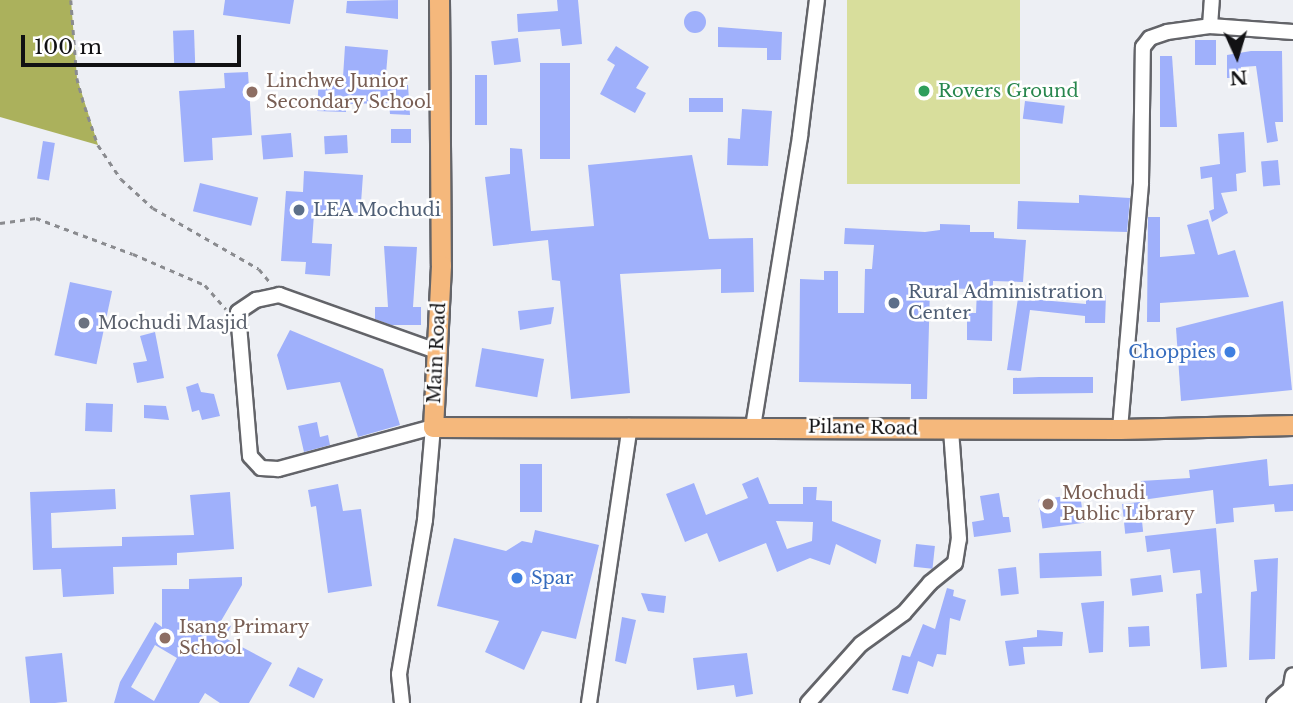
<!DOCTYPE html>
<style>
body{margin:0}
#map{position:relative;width:1293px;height:703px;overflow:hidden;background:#edeff4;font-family:"Libre Baskerville",serif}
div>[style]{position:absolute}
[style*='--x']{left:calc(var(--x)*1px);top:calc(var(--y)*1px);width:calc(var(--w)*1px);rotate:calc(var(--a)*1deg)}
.green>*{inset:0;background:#d8de9c;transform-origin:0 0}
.forest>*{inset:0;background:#abb15c}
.building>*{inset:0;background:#9fb0fb;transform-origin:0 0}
.round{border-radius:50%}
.path>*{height:2.5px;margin-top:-1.25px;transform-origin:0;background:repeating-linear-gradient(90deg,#8a8b8f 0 5px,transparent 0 10px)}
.roads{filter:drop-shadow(2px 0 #636469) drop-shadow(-2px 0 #636469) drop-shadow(0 2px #636469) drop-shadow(0 -2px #636469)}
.minor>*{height:14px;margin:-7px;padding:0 7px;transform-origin:7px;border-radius:7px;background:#fff}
.major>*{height:19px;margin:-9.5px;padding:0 9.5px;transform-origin:9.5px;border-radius:9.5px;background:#f5b87c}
.dots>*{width:19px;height:19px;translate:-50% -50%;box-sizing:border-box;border:4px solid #fff;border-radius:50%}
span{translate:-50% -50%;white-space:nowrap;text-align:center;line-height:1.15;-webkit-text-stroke:5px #fff;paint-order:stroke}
.education-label{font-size:18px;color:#785e54}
.left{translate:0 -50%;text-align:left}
.leisure-label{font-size:18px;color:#27864d}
.service-label{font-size:18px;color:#4e5e75}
.worship-label{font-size:18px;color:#5b616d}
.shop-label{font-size:18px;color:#366cbe}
.right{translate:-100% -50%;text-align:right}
.street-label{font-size:18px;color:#111113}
.north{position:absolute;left:1202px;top:21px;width:70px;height:70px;-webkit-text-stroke:5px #fff;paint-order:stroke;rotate:176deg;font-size:19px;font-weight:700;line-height:28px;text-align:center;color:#111113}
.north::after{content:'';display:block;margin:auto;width:24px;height:32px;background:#111113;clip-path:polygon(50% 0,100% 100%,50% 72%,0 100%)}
.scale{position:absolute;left:21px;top:35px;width:220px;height:32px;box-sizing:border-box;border:4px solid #111113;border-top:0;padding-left:9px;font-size:21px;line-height:24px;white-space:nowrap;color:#111113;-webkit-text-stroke:5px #fff;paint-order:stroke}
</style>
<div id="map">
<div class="green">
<i style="left:847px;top:0;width:173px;height:184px"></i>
</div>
<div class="forest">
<i style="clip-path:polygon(0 0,71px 0,77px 78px,98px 145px,0 117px)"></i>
</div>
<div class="building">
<i style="clip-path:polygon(225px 0,294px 0,290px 24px,223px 15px)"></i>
<i style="clip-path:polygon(398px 0,398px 19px,346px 13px,347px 1px)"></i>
<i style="clip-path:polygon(557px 0,578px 0,582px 44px,562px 46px,560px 29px,518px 32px,517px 14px,558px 11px)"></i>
<i class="round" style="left:684px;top:11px;width:22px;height:22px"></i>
<i style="clip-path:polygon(718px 27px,782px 32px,781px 60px,767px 60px,767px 48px,718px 47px)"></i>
<i style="left:194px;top:30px;width:36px;height:21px;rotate:88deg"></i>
<i style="left:518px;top:38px;width:24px;height:27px;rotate:83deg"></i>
<i style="left:1195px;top:40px;width:21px;height:25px"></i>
<i style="clip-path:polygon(345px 46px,388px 50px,385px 86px,408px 85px,410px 115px,390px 114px,389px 103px,346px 104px,346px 112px,317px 111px,319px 76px,343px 77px)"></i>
<i style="clip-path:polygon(616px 46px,649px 67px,636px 88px,646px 93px,635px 113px,600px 94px,615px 65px,607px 60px)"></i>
<i style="clip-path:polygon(1251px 51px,1282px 51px,1283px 122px,1275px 122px,1278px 141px,1267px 143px,1256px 66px,1241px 67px,1241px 78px,1227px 78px,1227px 55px)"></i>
<i style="clip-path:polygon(1160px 56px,1172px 56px,1177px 127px,1160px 127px)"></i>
<i style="left:540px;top:63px;width:30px;height:96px"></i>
<i style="clip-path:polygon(248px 72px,252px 135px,212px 138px,213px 160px,184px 162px,179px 91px,225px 88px,224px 73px)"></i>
<i style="left:475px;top:75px;width:12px;height:50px"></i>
<i style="left:723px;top:98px;width:14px;height:34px;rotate:90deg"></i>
<i style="left:1025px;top:101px;width:40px;height:18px;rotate:7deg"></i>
<i style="clip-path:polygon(742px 109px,772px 111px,768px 166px,727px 165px,728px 138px,740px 139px)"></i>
<i style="left:411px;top:129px;width:14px;height:20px;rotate:90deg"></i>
<i style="clip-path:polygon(1244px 132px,1246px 172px,1236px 174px,1237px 191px,1221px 193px,1228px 213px,1212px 222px,1209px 211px,1214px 209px,1212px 177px,1201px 179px,1200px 167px,1220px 164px,1218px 134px)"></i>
<i style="left:291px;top:133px;width:24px;height:30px;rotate:85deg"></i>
<i style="left:347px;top:135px;width:18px;height:23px;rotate:87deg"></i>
<i style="left:43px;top:141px;width:12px;height:38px;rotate:9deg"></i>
<i style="clip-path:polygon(510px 148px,522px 149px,531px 231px,594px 226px,588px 165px,692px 155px,709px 239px,753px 238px,754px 292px,721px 293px,721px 269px,620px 274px,630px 393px,571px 399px,560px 281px,552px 280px,548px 240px,493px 246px,485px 177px,510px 174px)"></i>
<i style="left:1278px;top:160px;width:25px;height:17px;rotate:85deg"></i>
<i style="clip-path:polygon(304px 171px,363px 175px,360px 217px,314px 214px,312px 243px,332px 244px,330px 276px,305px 274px,306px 262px,281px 261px,286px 191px,303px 192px)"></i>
<i style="left:200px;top:183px;width:60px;height:29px;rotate:14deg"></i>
<i style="clip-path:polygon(1079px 195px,1130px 198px,1127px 232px,1017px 229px,1018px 201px,1079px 203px)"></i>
<i style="clip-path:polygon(1148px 217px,1160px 217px,1160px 257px,1195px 254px,1187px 225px,1208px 219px,1218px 255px,1235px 250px,1249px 297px,1160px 303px,1160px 322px,1147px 322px)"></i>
<i style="clip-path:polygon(940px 224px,970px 225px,970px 232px,994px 232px,994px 238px,1026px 240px,1023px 282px,993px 281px,992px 341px,967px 340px,967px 313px,976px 313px,977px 289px,930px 288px,927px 399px,911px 399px,911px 384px,799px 382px,800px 279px,824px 280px,824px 271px,838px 271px,838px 313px,864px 313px,865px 269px,872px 269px,874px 245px,844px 244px,845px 228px,925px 232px,940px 230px)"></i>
<i style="clip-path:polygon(384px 246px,417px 247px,413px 307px,421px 307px,421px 325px,391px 325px,375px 319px,375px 307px,388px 307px)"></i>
<i style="left:70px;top:282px;width:43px;height:75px;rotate:12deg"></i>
<i style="clip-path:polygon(1086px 294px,1106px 295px,1105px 323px,1085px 323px,1085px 316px,1030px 310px,1021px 371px,1007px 370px,1018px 298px,1086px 304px)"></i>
<i style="clip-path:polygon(1283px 301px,1292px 390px,1181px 401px,1176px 328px)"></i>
<i style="clip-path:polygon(554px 307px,551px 324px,520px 330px,518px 311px)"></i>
<i style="clip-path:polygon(290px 330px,383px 369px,400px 425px,358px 437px,340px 382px,287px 390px,277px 355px)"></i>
<i style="clip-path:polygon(155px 332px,164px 378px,137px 383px,133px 363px,147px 361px,140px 336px)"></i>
<i style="left:482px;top:348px;width:63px;height:39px;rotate:10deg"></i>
<i style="clip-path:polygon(1039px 377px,1093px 377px,1093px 393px,1013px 394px,1013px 378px)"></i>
<i style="clip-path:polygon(198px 383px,201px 392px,214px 394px,220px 416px,202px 420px,199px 410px,192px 412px,186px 387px)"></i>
<i style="left:86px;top:403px;width:27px;height:28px;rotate:2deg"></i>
<i style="clip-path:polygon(144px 405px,166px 406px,169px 420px,144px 418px)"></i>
<i style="clip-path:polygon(317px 422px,320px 437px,328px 435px,330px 445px,304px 452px,298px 426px)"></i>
<i style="clip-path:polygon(1267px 459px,1269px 486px,1293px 484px,1293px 511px,1275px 512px,1274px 504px,1233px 508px,1234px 522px,1216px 524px,1213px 490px,1142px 500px,1141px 481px,1190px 478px,1189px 470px)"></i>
<i style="left:520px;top:464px;width:22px;height:48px"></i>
<i style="clip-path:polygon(evenodd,758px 477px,769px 504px,803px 504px,803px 487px,817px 487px,816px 500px,832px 501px,832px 521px,881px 540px,876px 564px,836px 544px,830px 565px,810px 558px,777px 572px,766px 543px,719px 562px,707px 533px,685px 542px,666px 494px,694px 483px,706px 515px,748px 498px,742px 484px,758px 477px,776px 521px,813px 522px,812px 541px,787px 549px,776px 521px)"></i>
<i style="clip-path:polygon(338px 484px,343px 511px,361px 509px,372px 586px,328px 593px,316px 506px,311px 507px,308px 490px)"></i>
<i style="clip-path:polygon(115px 489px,116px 509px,51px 513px,52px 548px,122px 546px,122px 537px,194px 535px,190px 495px,230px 492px,234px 549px,177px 553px,177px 565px,113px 567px,114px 594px,63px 597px,61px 569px,33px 570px,30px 492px)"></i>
<i style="clip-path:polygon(999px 493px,1003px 517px,1009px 517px,1011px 532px,974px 537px,972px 522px,984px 520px,980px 496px)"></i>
<i style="left:1080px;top:494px;width:29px;height:42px;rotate:82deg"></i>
<i style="left:1140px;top:502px;width:30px;height:18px;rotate:84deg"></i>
<i style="clip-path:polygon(1216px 528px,1227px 667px,1201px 669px,1196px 594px,1202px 593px,1200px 570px,1173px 573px,1170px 549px,1147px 552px,1145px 536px)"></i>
<i style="clip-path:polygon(535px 530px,599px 545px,576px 639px,542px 631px,524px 670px,485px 652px,499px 621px,437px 606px,454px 538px,506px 551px,522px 541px,532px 543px)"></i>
<i style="left:916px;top:544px;width:19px;height:23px;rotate:6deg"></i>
<i style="left:1101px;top:551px;width:25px;height:62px;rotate:88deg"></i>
<i style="clip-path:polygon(1278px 558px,1275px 659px,1249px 660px,1251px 592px,1257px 591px,1254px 560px)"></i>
<i style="left:1016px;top:567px;width:27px;height:18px;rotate:84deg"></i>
<i style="left:1161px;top:575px;width:17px;height:31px;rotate:83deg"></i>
<i style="clip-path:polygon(evenodd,242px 577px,242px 585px,221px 621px,231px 626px,225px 638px,272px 663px,249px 703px,220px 703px,205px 693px,199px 703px,114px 703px,120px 682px,155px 622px,162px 627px,162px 589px,189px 589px,189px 579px,242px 577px,155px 645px,177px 658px,154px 701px,131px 687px,155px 645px)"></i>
<i style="clip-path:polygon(947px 588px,954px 590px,953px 596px,966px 600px,960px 621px,950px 618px,946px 655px,937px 654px,933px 667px,918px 661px,908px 694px,892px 690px,902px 655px,910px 657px,923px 624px,935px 629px)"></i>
<i style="clip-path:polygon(641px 593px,666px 596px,664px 613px,648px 611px)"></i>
<i style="clip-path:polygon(1104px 601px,1103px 652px,1089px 653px,1081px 603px)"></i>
<i style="clip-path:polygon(622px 617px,636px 620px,626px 664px,615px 661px)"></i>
<i style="left:1149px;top:626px;width:20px;height:21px;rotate:87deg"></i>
<i style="clip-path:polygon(1037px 630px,1063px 632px,1062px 646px,1023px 647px,1025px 664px,1009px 666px,1005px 641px,1037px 637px)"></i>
<i style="left:62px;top:653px;width:49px;height:37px;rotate:84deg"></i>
<i style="clip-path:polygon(747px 653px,753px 694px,736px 697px,734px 685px,697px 690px,693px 658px)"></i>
<i style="left:298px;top:667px;width:28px;height:21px;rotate:26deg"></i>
</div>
<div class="path">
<i style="--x:71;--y:0;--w:78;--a:85.6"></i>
<i style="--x:77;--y:78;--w:30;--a:75"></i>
<i style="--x:85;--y:107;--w:40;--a:71.1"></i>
<i style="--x:98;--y:145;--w:41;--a:55.9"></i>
<i style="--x:121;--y:179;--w:43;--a:42.2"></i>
<i style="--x:153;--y:208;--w:122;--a:29.9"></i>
<i style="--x:259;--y:269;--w:16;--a:50"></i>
<i style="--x:0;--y:223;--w:36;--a:-8"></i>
<i style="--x:36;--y:218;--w:103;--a:20.4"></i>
<i style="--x:133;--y:254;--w:78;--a:23.3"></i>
<i style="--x:205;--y:285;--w:32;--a:49"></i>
</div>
<div class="roads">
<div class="minor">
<i style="--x:1210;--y:26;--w:26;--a:-86"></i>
<i style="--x:753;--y:427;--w:295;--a:-80.8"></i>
<i style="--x:800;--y:136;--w:137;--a:-82.9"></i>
<i style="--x:1120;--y:429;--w:247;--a:-85.1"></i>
<i style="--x:1141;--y:183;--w:136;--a:-89.2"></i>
<i style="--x:1143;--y:47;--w:11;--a:-52"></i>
<i style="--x:1150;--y:38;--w:18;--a:-19"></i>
<i style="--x:1167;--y:32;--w:43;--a:-7.9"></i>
<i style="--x:1210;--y:26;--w:83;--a:4.1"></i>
<i style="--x:402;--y:703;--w:29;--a:-96"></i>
<i style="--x:399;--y:674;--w:156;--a:-80.4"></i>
<i style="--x:425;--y:520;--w:93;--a:-85.1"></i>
<i style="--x:433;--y:427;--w:161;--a:164.8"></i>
<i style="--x:278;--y:469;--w:17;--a:-177"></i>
<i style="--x:261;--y:468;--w:16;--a:-133"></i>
<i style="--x:250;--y:456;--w:144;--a:-94.8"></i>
<i style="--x:238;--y:312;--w:22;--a:-34"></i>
<i style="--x:256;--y:300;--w:24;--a:-12"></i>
<i style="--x:279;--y:295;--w:170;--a:19.6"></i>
<i style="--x:589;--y:703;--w:280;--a:-81.6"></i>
<i style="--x:808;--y:703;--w:79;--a:-48.1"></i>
<i style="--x:861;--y:644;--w:53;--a:-35.8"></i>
<i style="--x:904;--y:613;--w:40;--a:-49"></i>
<i style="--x:930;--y:583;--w:32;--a:-39"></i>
<i style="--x:955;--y:563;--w:24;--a:-81"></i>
<i style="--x:959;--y:539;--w:110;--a:-94.2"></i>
<i style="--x:1274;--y:703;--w:23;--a:-40"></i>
<i style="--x:1288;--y:703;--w:28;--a:-80"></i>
</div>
<div class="major">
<i style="--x:439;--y:0;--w:265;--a:89.6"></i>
<i style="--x:441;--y:265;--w:162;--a:92.8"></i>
<i style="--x:433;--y:427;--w:687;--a:0.17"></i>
<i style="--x:1120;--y:429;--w:173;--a:-1.3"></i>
</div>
</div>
<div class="dots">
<i style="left:924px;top:91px;background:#2e9e5b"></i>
<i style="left:252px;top:92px;background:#8d6e63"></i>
<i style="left:299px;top:210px;background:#5c6f8a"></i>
<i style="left:894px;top:303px;background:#5c6f8a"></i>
<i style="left:84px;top:323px;background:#6b7280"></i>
<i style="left:1230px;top:352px;background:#3f7fe0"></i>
<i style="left:1048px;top:504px;background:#8d6e63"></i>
<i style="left:517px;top:578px;background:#3f7fe0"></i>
<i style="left:165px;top:638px;background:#8d6e63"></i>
</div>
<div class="education-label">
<span class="left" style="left:266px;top:92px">Linchwe Junior<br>Secondary School</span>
<span class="left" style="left:1062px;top:504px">Mochudi<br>Public Library</span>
<span class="left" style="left:179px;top:638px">Isang Primary<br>School</span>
</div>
<div class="leisure-label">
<span class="left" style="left:938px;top:91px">Rovers Ground</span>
</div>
<div class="service-label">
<span class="left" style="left:313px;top:210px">LEA Mochudi</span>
<span class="left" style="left:908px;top:303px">Rural Administration<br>Center</span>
</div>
<div class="worship-label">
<span class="left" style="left:98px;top:323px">Mochudi Masjid</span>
</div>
<div class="shop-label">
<span class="right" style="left:1216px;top:352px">Choppies</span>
<span class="left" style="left:531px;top:578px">Spar</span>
</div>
<div class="street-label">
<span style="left:437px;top:353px;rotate:-87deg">Main Road</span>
<span style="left:863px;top:428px;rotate:1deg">Pilane Road</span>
</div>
<div class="north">N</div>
<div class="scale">100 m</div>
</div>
